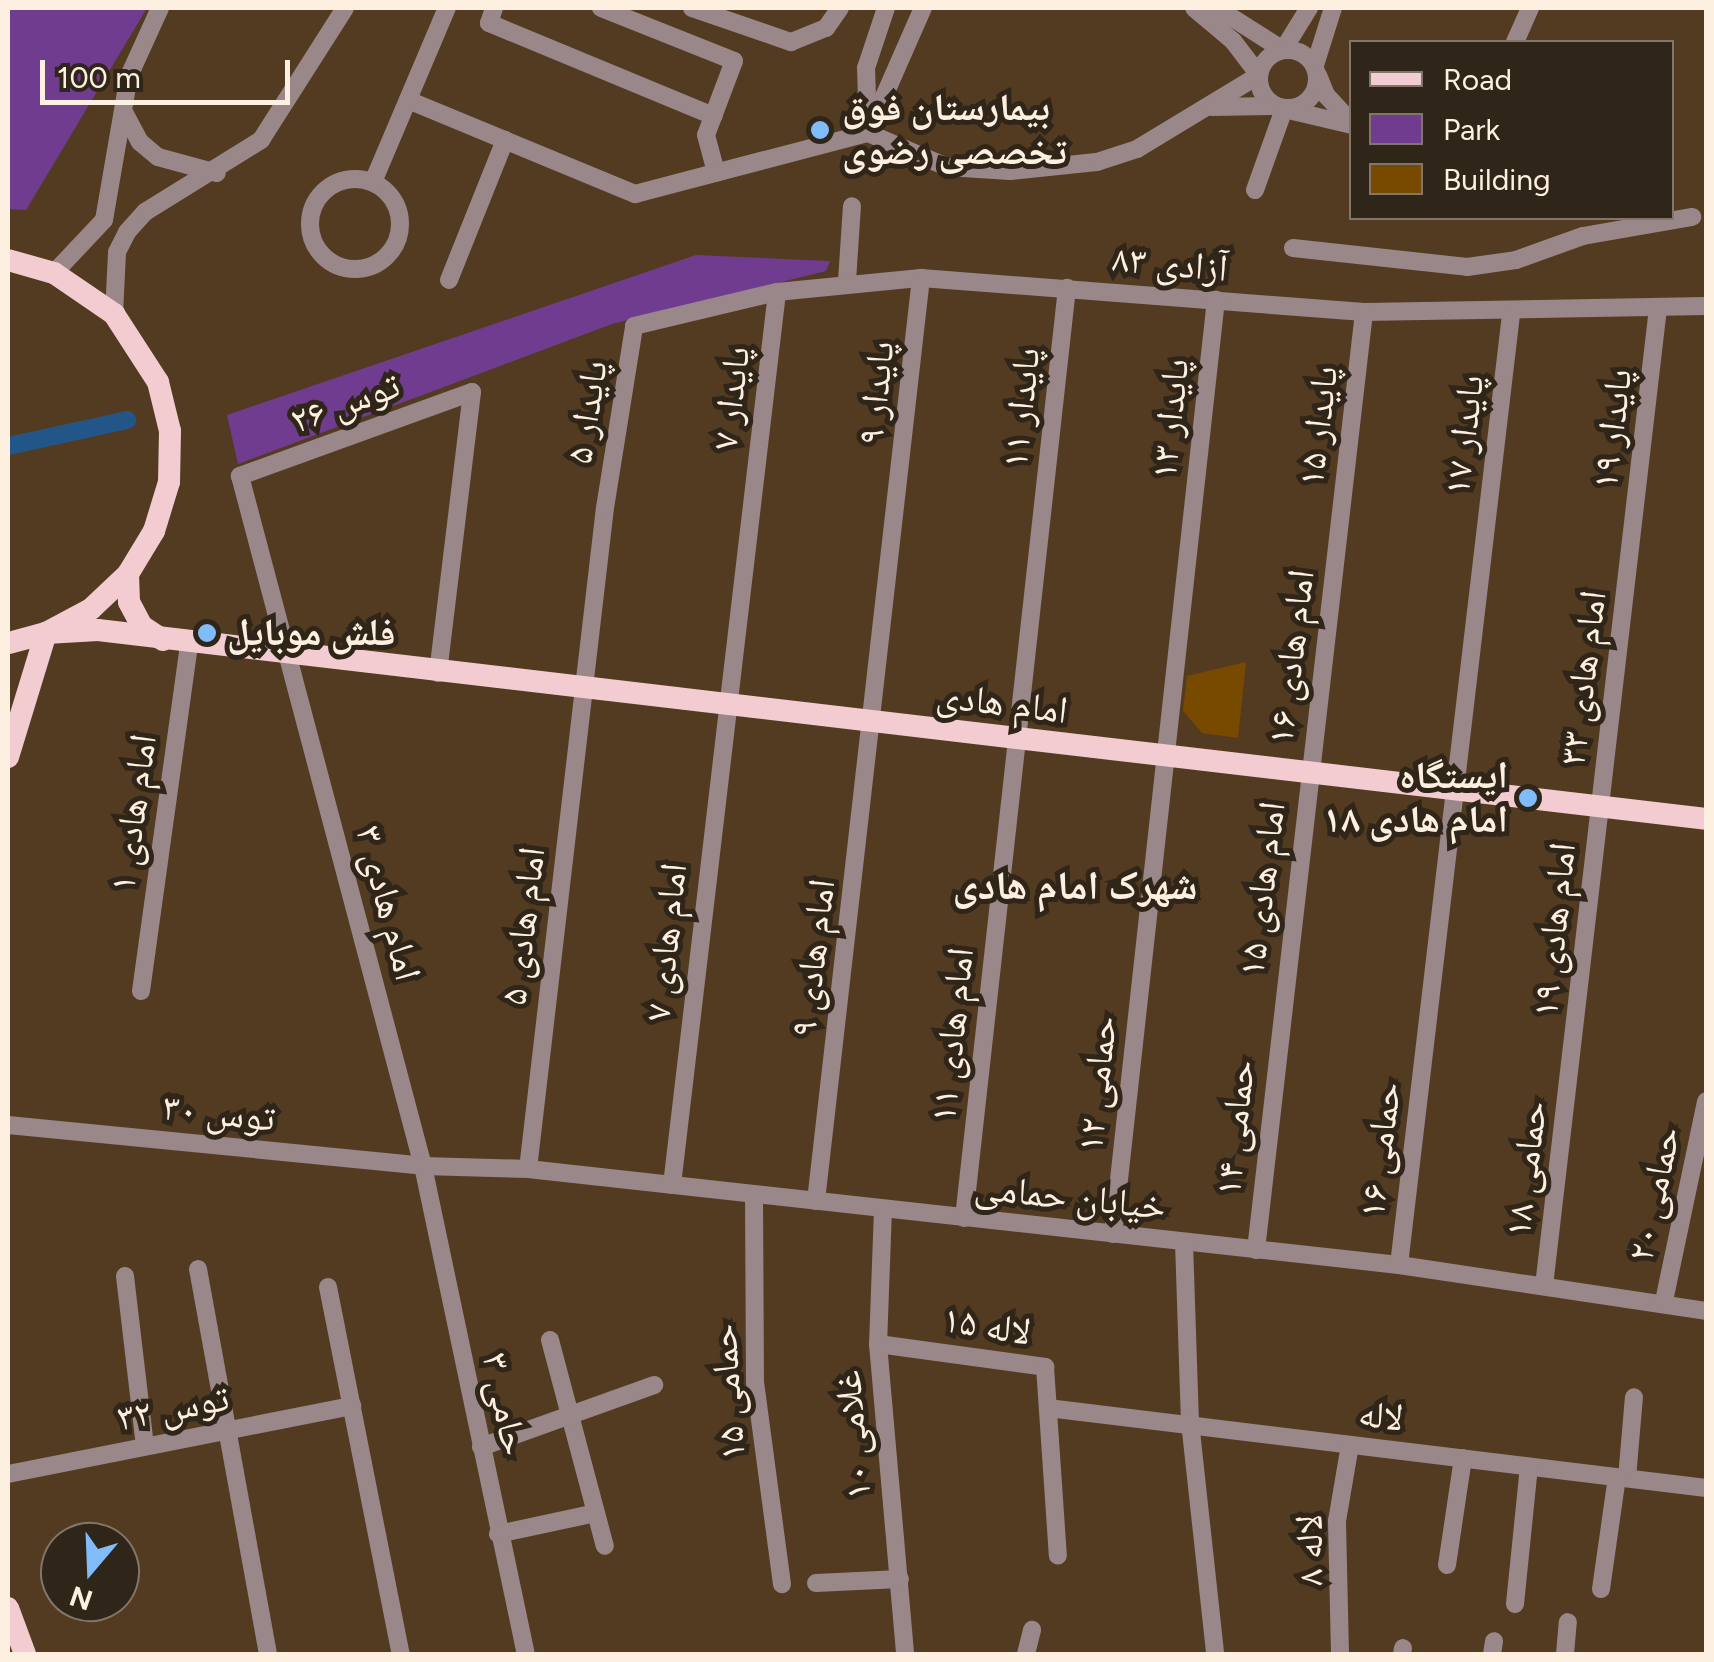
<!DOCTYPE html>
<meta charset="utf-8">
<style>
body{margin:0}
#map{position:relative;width:1714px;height:1662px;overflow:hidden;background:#523b20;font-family:Figtree,"Noto Naskh Arabic",sans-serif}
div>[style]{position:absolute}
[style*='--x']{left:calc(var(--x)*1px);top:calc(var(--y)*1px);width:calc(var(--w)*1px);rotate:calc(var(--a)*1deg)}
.green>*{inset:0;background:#6f3c90}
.canal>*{height:18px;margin:-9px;padding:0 9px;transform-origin:9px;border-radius:9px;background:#235688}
.building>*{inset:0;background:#784a00}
.minor>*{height:18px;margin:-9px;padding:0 9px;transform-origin:9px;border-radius:9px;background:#9a8789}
.minor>.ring{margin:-9px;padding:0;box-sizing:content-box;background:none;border:18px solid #9a8789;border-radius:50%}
.major>*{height:22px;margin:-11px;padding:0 11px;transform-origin:11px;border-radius:11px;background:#f3ccd1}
.dots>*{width:28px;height:28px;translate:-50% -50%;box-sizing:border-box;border:5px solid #2f2519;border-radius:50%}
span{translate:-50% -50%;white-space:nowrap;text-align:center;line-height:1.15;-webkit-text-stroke:10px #2f2519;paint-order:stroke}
.poi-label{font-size:38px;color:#fef0e0;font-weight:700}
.left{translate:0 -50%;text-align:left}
.right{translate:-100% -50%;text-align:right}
.street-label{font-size:38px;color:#fef0e0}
.neighbourhood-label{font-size:40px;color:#fef0e0;font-weight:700}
.frame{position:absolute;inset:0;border:10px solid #fef0e0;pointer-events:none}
.legend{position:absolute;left:1349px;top:40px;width:325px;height:180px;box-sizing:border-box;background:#2f2519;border:2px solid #827669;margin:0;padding:12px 18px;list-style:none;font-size:30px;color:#fef0e0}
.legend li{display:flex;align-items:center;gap:20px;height:50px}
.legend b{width:50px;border:2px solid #827669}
.north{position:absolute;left:40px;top:1522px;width:100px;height:100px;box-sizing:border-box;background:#2f2519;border:2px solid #827669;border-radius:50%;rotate:199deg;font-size:28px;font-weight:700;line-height:40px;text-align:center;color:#fef0e0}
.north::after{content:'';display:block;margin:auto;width:35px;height:45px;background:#81bcfa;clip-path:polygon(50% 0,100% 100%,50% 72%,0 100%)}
.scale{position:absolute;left:40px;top:60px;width:250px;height:45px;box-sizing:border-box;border:5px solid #fef0e0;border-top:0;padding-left:12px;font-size:30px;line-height:35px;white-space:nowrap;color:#fef0e0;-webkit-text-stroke:8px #2f2519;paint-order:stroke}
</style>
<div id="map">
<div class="green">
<i style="clip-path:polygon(8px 8px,147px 8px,26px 210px,8px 209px)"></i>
<i style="clip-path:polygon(696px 255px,830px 261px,826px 271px,612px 324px,238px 464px,227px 415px)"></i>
</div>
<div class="canal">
<i style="--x:8;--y:446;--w:122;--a:-12.3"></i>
</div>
<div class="building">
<i style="clip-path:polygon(1246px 662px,1238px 738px,1202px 733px,1183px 711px,1187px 676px)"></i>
</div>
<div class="minor">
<i style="--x:494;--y:8;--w:16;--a:108"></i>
<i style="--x:489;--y:23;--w:243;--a:22.5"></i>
<i style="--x:601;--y:8;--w:143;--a:21.7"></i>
<i style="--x:734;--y:61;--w:79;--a:110.7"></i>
<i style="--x:706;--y:135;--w:39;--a:75"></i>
<i style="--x:692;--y:8;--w:105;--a:19"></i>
<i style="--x:791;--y:42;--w:38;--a:-22"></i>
<i style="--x:826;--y:28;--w:24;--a:-55"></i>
<i style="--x:1217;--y:8;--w:78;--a:32.5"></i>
<i style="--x:1283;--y:50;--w:49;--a:-58.2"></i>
<i style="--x:1515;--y:42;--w:37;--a:-66"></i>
<i class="ring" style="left:1259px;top:50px;width:40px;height:40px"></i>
<i style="--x:1315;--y:65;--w:60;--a:-72.5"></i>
<i style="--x:1318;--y:75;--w:22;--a:68"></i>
<i style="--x:1326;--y:95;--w:37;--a:47"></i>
<i style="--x:408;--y:100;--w:246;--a:22.5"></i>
<i style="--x:635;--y:194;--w:241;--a:-14.7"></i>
<i style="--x:868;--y:133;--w:86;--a:23.3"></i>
<i style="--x:947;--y:167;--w:63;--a:3.6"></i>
<i style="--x:1010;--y:171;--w:87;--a:-5.9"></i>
<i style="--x:1097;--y:162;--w:42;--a:-18"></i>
<i style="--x:1137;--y:149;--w:143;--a:-31.2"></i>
<i style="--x:1259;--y:75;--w:43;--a:-127.4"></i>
<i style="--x:1233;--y:41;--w:51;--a:-139.8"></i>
<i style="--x:1212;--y:107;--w:63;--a:-0.9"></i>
<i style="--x:125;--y:114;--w:32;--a:62"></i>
<i style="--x:140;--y:142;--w:23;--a:40"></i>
<i style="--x:158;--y:157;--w:61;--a:15.2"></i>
<i style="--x:868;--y:128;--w:60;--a:-91.9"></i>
<i style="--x:866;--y:68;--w:63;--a:-71.6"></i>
<i style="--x:868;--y:133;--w:137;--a:-66.3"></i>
<i class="ring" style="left:310px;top:179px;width:72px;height:72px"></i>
<i style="--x:373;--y:182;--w:189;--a:-67"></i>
<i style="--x:1255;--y:190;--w:86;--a:-70.3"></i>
<i style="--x:1284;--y:109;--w:70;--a:13.2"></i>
<i style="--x:1293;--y:248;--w:175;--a:6.2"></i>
<i style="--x:1467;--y:267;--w:49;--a:-8.1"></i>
<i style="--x:1516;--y:260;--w:71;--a:-19.7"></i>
<i style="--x:1583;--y:236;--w:111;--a:-9.9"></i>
<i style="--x:54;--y:273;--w:73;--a:-46.7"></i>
<i style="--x:104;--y:220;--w:146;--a:-80.2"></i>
<i style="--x:129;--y:76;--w:75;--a:-65.5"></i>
<i style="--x:449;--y:280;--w:151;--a:-68.2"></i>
<i style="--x:847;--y:281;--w:75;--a:-86.2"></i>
<i style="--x:114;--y:314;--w:62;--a:-87.2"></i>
<i style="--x:117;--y:252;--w:22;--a:-63"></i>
<i style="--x:127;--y:232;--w:27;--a:-48"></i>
<i style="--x:145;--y:212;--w:137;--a:-31.8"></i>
<i style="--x:261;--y:140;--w:156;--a:-57.5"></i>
<i style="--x:438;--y:673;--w:283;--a:-83.1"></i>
<i style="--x:472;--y:392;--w:247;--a:160.1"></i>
<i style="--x:240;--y:476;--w:714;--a:75.15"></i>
<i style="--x:423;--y:1166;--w:499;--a:78.1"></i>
<i style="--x:141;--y:991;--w:350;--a:-82.1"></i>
<i style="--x:8;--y:1125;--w:417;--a:5.6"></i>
<i style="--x:423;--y:1166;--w:105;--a:1.6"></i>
<i style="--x:528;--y:1169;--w:876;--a:6.29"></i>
<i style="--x:1399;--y:1265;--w:310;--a:8.5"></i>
<i style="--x:528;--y:1169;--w:665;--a:-83.36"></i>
<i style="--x:605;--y:508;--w:184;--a:-80.9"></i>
<i style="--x:634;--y:326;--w:147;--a:-13.4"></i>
<i style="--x:777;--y:292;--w:145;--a:-5.6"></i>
<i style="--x:921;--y:278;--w:444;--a:4.4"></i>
<i style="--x:1364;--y:312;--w:342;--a:-1"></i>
<i style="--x:672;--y:1185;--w:899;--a:-83.29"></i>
<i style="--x:754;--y:1194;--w:188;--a:89.7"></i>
<i style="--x:755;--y:1382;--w:204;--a:82.4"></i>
<i style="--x:816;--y:1201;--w:929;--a:-83.51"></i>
<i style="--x:883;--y:1209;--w:135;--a:92.1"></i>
<i style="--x:878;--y:1344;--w:311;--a:85"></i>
<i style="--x:964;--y:1218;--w:936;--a:-83.68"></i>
<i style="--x:1113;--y:1234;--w:940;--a:-83.71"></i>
<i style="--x:1184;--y:1242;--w:180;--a:88.1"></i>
<i style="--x:1190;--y:1422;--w:233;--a:83.8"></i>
<i style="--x:1256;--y:1250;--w:944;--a:-83.43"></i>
<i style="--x:1399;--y:1265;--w:958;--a:-83.28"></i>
<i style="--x:198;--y:1269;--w:391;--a:79.7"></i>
<i style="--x:125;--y:1276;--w:171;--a:83.3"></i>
<i style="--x:1544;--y:1286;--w:985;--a:-83.35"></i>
<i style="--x:328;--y:1287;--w:374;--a:78.8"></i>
<i style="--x:1664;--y:1301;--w:204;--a:-78.1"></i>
<i style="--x:550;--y:1340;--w:213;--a:75.1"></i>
<i style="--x:878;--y:1344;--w:169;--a:7.8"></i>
<i style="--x:1045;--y:1367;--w:189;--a:86.1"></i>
<i style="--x:1048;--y:1408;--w:663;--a:6.93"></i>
<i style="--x:481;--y:1447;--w:184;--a:-19.7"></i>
<i style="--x:8;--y:1474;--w:351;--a:-11.2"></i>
<i style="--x:1627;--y:1478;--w:81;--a:-85.1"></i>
<i style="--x:498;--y:1534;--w:100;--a:-12.1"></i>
<i style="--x:1447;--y:1565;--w:108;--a:-81.5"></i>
<i style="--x:816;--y:1583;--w:84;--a:-2.7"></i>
<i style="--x:1601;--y:1589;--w:113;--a:-81.9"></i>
<i style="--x:1515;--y:1604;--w:138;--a:-84.2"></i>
<i style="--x:1026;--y:1654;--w:25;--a:-76"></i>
<i style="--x:1340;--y:1654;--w:133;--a:-91.3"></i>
<i style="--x:1337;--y:1521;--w:77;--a:-80.3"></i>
<i style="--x:1402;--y:1654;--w:6;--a:-81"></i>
<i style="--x:1492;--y:1654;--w:13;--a:-81"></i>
<i style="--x:1565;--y:1654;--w:32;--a:-85"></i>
</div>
<div class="major">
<i style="--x:8;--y:260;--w:48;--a:15.8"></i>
<i style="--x:54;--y:273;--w:73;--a:34.3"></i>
<i style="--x:114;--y:314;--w:81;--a:57.1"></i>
<i style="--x:158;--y:382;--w:50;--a:76.2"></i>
<i style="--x:170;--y:431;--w:51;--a:91.1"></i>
<i style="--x:169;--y:482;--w:51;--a:107"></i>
<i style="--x:154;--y:531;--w:50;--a:121.2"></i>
<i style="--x:128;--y:574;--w:51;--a:136.6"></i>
<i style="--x:91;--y:609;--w:51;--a:151.9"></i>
<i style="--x:46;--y:633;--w:39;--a:165"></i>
<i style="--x:128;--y:574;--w:28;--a:88"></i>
<i style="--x:129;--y:602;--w:27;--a:62"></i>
<i style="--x:142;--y:626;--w:25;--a:34"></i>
<i style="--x:46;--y:633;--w:52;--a:-3.3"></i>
<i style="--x:98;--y:630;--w:1619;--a:6.7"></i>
<i style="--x:8;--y:757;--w:130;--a:-73"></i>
<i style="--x:8;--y:1608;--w:49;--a:69.7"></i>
</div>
<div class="dots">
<i style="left:820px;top:130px;background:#81bcfa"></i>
<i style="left:207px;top:633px;background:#81bcfa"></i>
<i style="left:1528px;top:798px;background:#81bcfa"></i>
</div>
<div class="poi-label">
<span class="left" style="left:842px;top:130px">بیمارستان فوق<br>تخصصی رضوی</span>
<span class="left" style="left:227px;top:633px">فلش موبایل</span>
<span class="right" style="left:1508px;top:798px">ایستگاه<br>امام هادی ۱۸</span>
</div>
<div class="street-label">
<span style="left:1170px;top:264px;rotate:5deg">آزادی ۸۳</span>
<span style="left:876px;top:393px;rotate:-84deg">پایدار ۹</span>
<span style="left:731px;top:398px;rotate:-83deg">پایدار ۷</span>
<span style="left:345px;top:403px;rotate:-20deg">توس ۲۶</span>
<span style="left:1021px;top:408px;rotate:-84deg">پایدار ۱۱</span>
<span style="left:587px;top:412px;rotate:-81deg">پایدار ۵</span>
<span style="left:1170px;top:419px;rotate:-84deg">پایدار ۱۳</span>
<span style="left:1318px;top:426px;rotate:-83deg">پایدار ۱۵</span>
<span style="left:1612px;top:429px;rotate:-83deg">پایدار ۱۹</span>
<span style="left:1464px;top:435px;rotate:-83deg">پایدار ۱۷</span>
<span style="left:1291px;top:657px;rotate:-83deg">امام هادی ۱۶</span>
<span style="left:1583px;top:678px;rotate:-83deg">امام هادی ۳۳</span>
<span style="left:1002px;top:703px;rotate:7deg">امام هادی</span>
<span style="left:133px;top:813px;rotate:-82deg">امام هادی ۱</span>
<span style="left:1262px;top:889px;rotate:-83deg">امام هادی ۱۵</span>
<span style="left:388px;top:903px;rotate:75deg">امام هادی ۳</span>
<span style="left:523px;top:926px;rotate:-83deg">امام هادی ۵</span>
<span style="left:1554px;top:930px;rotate:-84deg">امام هادی ۱۹</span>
<span style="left:666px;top:942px;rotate:-84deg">امام هادی ۷</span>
<span style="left:813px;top:958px;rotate:-83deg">امام هادی ۹</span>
<span style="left:952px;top:1035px;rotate:-84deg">امام هادی ۱۱</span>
<span style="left:1097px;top:1084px;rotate:-84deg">حمامی ۱۲</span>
<span style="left:219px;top:1113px;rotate:6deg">توس ۳۰</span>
<span style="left:1235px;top:1128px;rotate:-84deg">حمامی ۱۴</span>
<span style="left:1380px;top:1150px;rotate:-83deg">حمامی ۱۶</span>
<span style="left:1526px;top:1169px;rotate:-83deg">حمامی ۱۸</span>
<span style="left:1654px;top:1194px;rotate:-78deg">حمامی ۲۰</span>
<span style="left:1070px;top:1197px;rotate:6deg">خیابان حمامی</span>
<span style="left:987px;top:1326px;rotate:9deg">لاله ۱۵</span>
<span style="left:728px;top:1392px;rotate:-94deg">حمامی ۱۵</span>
<span style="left:505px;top:1404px;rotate:78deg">حامی ۳</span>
<span style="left:173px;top:1408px;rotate:-11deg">توس ۳۲</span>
<span style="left:1381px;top:1416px;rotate:7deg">لاله</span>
<span style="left:853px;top:1435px;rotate:-95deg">غلامی ۱۰</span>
<span style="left:1310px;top:1550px;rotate:-91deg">لاله ۸</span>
</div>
<div class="neighbourhood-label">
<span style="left:1075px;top:885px">شهرک امام هادی</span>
</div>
<div class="frame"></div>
<ul class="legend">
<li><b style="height:12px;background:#f3ccd1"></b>Road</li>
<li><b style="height:28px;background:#6f3c90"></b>Park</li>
<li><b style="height:28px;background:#784a00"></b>Building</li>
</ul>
<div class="north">N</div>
<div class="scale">100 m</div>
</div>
